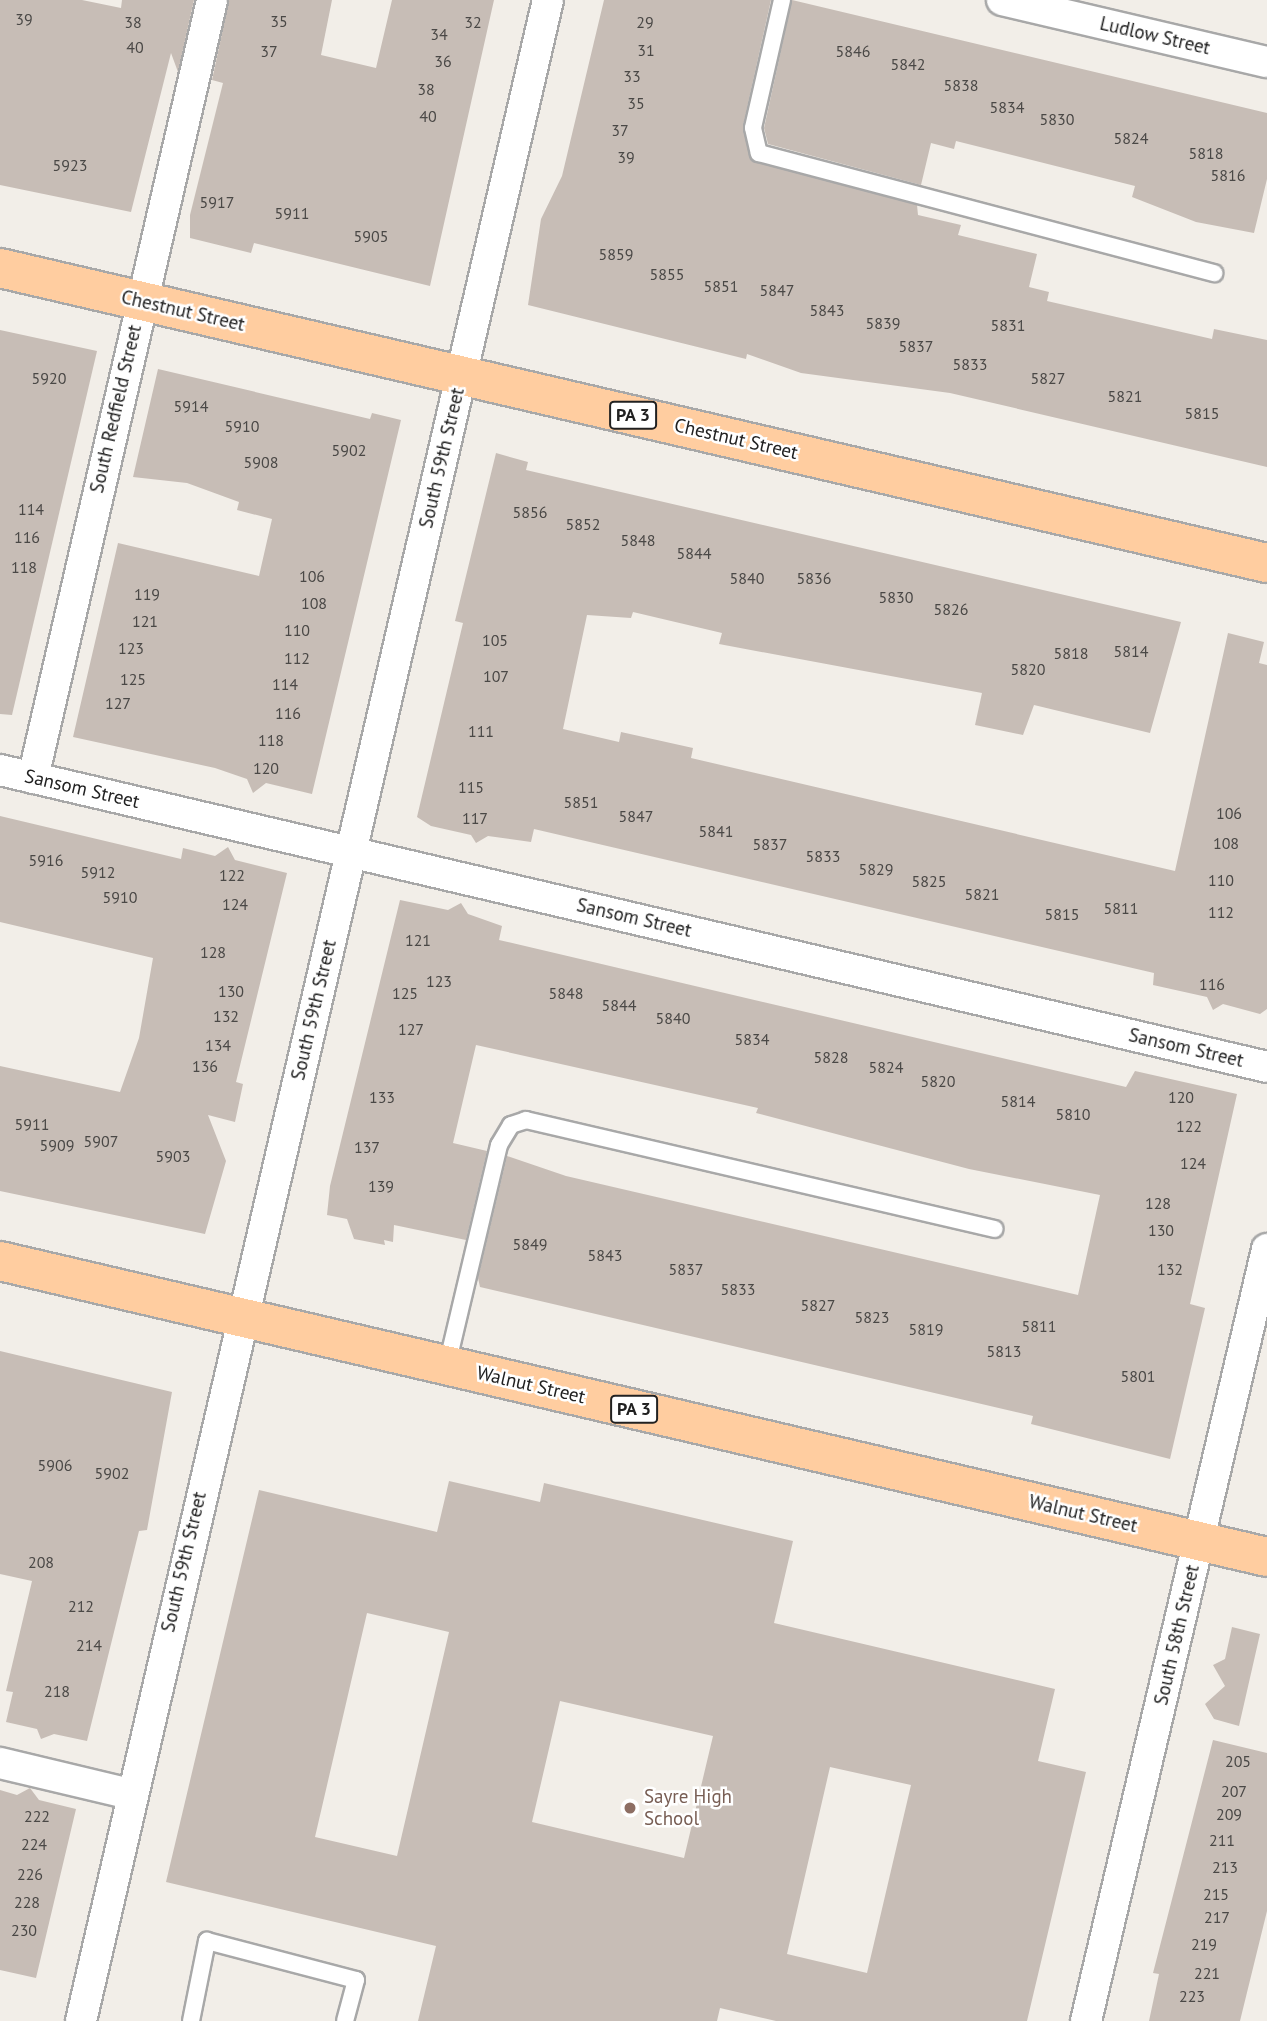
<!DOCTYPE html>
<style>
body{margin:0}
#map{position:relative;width:1267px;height:2021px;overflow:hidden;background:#f2eee8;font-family:"PT Sans",sans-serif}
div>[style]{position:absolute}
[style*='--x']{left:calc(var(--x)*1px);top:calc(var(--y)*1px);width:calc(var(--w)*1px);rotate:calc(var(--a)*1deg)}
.building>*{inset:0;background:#c7bdb6}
.roads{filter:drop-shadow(2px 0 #a8a8a8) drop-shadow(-2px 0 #a8a8a8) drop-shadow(0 2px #a8a8a8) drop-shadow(0 -2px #a8a8a8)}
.service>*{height:16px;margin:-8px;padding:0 8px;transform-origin:8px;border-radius:8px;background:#fff}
.minor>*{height:30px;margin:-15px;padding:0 15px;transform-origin:15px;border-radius:15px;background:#fff}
.primary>*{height:38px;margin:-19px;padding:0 19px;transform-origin:19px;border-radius:19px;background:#ffcda0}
.dots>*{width:19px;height:19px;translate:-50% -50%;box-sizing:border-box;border:4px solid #fff;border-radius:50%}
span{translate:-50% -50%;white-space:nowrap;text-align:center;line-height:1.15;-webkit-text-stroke:5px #fff;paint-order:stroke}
.number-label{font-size:16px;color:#4a4846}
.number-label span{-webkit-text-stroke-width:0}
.shield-label span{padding:2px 5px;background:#fff;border:2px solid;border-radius:5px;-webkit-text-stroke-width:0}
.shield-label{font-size:18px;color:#212121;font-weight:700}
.street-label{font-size:19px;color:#212121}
.education-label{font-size:19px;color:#785e54}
.left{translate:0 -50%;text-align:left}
</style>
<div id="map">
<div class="building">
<i style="clip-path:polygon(0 0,82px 0,121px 8px,122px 0,194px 0,178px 72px,171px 53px,131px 212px,0 185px)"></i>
<i style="clip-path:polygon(229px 0,332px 0,321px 55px,376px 68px,392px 0,494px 0,430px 286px,254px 243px,251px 253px,190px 238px,190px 215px,223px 83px,212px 80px)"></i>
<i style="clip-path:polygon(604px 0,771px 0,743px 126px,752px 161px,917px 205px,918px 215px,961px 225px,958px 235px,1037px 254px,1029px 287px,1049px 292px,1047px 301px,1212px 339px,1214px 329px,1267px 340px,1267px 467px,950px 393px,801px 373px,747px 354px,746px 359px,528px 305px,541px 219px,562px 176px)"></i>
<i style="clip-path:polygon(792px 0,1267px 113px,1267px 179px,1254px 233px,1196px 222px,1132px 197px,1135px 186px,956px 141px,954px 149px,931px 143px,921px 185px,768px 144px,764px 128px)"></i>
<i style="clip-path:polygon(0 330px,97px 351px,12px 715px,0 714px)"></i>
<i style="clip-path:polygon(158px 369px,370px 419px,372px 413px,401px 420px,312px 794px,266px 783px,253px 793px,247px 779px,215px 768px,73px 737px,118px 543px,259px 576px,272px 519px,237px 510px,239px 502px,187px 483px,133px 477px)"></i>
<i style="clip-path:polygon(496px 453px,528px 462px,526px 470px,1181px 622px,1150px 733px,1034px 705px,1023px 735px,975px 725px,982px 693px,719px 644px,722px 633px,633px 612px,631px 618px,587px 615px,563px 729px,619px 742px,621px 732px,693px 748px,691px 758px,1175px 871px,1228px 633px,1264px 642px,1259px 663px,1267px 665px,1267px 1009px,1260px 1014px,1223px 1004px,1213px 1010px,1207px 997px,1153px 985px,1154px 973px,534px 829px,531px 842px,488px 836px,476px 843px,471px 835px,431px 826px,417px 817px,463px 623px,455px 621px)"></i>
<i style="clip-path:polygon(0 816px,181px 859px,183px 848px,215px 856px,228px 847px,235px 860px,287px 873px,236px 1082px,243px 1084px,235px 1122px,208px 1115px,226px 1161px,205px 1234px,0 1191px,0 1066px,120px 1092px,139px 1038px,153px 958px,0 922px)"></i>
<i style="clip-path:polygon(400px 900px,448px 910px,461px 903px,468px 914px,502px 926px,499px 940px,1126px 1087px,1135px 1071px,1237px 1094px,1190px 1304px,1205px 1308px,1170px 1459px,1031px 1424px,1033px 1416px,480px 1287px,478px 1278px,507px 1156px,566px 1176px,1078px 1295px,1100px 1195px,969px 1169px,756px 1113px,758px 1108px,476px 1045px,453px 1143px,487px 1151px,466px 1240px,394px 1225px,393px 1242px,384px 1240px,385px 1245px,354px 1239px,347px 1219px,327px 1215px,330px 1186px)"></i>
<i style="clip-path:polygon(0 1351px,172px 1392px,147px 1530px,139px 1531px,87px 1741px,54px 1734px,41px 1739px,37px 1729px,6px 1722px,13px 1692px,6px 1691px,32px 1581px,0 1574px)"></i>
<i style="clip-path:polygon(evenodd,449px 1481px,540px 1502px,544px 1483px,793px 1541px,774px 1623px,1055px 1689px,1038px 1761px,1086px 1772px,1027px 2021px,776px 2021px,720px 2008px,717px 2021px,418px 2021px,436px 1946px,166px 1882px,259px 1490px,437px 1532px,449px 1481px,367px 1613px,449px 1632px,397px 1856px,315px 1837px,367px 1613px,449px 1481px,560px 1701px,713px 1736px,684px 1858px,532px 1822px,560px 1701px,449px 1481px,830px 1767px,911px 1785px,867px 1973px,787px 1954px,830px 1767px)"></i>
<i style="clip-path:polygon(1232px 1627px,1260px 1634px,1239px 1726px,1214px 1719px,1205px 1704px,1225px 1686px,1213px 1665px,1225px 1659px)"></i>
<i style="clip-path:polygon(1213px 1740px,1267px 1753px,1267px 1911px,1240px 2021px,1149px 2021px,1159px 1974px,1153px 1973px)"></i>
<i style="clip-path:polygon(30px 1788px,39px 1800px,76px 1809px,36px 1978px,0 1970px,0 1790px,17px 1795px)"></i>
</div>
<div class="roads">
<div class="service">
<i style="--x:782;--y:0;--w:131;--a:102.8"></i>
<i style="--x:753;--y:128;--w:26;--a:77"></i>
<i style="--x:759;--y:153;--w:471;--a:14.8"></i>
<i style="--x:447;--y:1365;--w:226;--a:-76.7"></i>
<i style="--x:499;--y:1145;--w:23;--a:-59"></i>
<i style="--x:511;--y:1125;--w:16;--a:-18"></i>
<i style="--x:526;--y:1120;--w:481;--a:13.1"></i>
<i style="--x:191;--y:2021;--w:82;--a:-78.7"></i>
<i style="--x:207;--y:1941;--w:154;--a:14.7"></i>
<i style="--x:356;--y:1980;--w:42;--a:105"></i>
</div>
<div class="minor">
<i style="--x:1002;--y:0;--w:272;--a:13.2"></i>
<i style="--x:0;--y:770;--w:1301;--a:13.19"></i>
<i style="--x:33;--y:778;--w:798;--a:-77.04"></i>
<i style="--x:0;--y:1763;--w:134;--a:13.4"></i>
<i style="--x:81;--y:2021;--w:2074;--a:-76.99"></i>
<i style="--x:1086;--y:2021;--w:793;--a:-76.8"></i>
</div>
<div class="primary">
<i style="--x:0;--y:268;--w:1301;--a:13.11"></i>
<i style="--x:0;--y:1261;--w:1301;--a:13.15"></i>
</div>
</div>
<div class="dots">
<i style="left:630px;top:1808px;background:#8d6e63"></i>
</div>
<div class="number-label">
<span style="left:24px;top:19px">39</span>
<span style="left:279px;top:21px">35</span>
<span style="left:133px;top:22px">38</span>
<span style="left:473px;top:22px">32</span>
<span style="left:645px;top:22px">29</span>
<span style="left:439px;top:34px">34</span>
<span style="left:135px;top:47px">40</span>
<span style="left:646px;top:50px">31</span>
<span style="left:269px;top:51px">37</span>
<span style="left:853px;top:51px">5846</span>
<span style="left:443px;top:61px">36</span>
<span style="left:908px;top:64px">5842</span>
<span style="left:632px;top:76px">33</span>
<span style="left:961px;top:85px">5838</span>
<span style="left:426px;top:89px">38</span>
<span style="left:636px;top:103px">35</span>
<span style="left:1007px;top:107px">5834</span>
<span style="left:428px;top:116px">40</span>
<span style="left:1057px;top:119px">5830</span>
<span style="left:620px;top:130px">37</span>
<span style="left:1131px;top:138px">5824</span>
<span style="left:1206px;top:153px">5818</span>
<span style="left:626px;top:157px">39</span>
<span style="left:70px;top:165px">5923</span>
<span style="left:1228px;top:175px">5816</span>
<span style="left:217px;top:202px">5917</span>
<span style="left:292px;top:213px">5911</span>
<span style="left:371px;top:236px">5905</span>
<span style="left:616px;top:254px">5859</span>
<span style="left:667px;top:274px">5855</span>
<span style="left:721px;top:286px">5851</span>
<span style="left:777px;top:290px">5847</span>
<span style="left:827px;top:310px">5843</span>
<span style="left:883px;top:323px">5839</span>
<span style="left:1008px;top:325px">5831</span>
<span style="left:916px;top:346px">5837</span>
<span style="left:970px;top:364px">5833</span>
<span style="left:49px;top:378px">5920</span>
<span style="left:1048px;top:378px">5827</span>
<span style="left:1125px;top:396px">5821</span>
<span style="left:191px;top:406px">5914</span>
<span style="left:1202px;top:413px">5815</span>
<span style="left:242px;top:426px">5910</span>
<span style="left:349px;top:450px">5902</span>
<span style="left:261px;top:462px">5908</span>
<span style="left:31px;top:509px">114</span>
<span style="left:530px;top:512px">5856</span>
<span style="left:583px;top:524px">5852</span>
<span style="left:27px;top:537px">116</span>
<span style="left:638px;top:540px">5848</span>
<span style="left:694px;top:553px">5844</span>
<span style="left:24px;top:567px">118</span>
<span style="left:312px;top:576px">106</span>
<span style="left:747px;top:578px">5840</span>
<span style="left:814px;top:578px">5836</span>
<span style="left:147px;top:594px">119</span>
<span style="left:896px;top:597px">5830</span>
<span style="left:314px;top:603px">108</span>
<span style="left:951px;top:609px">5826</span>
<span style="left:145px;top:621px">121</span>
<span style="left:297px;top:630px">110</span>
<span style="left:495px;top:640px">105</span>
<span style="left:131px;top:648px">123</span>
<span style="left:1131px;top:651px">5814</span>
<span style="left:1071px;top:653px">5818</span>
<span style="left:297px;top:658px">112</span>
<span style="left:1028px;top:669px">5820</span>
<span style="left:496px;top:676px">107</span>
<span style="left:133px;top:679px">125</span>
<span style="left:285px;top:684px">114</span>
<span style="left:118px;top:703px">127</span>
<span style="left:288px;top:713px">116</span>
<span style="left:481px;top:731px">111</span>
<span style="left:271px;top:740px">118</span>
<span style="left:266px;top:768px">120</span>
<span style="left:471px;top:787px">115</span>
<span style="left:581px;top:802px">5851</span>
<span style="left:1229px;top:813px">106</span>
<span style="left:636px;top:816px">5847</span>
<span style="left:475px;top:818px">117</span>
<span style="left:716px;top:831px">5841</span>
<span style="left:1226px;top:843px">108</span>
<span style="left:770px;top:844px">5837</span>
<span style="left:823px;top:856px">5833</span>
<span style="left:46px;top:860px">5916</span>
<span style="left:876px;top:869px">5829</span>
<span style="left:98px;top:872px">5912</span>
<span style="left:232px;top:875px">122</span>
<span style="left:1221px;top:880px">110</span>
<span style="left:929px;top:881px">5825</span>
<span style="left:982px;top:894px">5821</span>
<span style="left:120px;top:897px">5910</span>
<span style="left:235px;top:904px">124</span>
<span style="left:1121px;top:908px">5811</span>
<span style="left:1221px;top:912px">112</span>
<span style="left:1062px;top:914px">5815</span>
<span style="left:418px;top:940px">121</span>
<span style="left:213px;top:952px">128</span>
<span style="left:439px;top:981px">123</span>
<span style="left:1212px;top:984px">116</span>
<span style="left:231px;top:991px">130</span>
<span style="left:405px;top:993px">125</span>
<span style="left:566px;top:993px">5848</span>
<span style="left:619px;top:1005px">5844</span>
<span style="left:226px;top:1016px">132</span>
<span style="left:673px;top:1018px">5840</span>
<span style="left:411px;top:1029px">127</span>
<span style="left:752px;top:1039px">5834</span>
<span style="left:218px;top:1045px">134</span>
<span style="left:831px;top:1057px">5828</span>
<span style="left:205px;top:1066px">136</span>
<span style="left:886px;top:1067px">5824</span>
<span style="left:938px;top:1081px">5820</span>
<span style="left:382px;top:1097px">133</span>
<span style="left:1181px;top:1097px">120</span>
<span style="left:1018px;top:1101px">5814</span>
<span style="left:1073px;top:1114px">5810</span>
<span style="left:32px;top:1124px">5911</span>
<span style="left:1189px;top:1126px">122</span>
<span style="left:101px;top:1141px">5907</span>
<span style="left:57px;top:1145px">5909</span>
<span style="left:367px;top:1147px">137</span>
<span style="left:173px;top:1156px">5903</span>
<span style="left:1193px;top:1163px">124</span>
<span style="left:381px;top:1186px">139</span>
<span style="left:1158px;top:1203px">128</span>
<span style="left:1161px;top:1230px">130</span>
<span style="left:530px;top:1244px">5849</span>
<span style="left:605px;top:1255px">5843</span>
<span style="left:686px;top:1269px">5837</span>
<span style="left:1170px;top:1269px">132</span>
<span style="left:738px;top:1289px">5833</span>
<span style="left:818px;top:1305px">5827</span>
<span style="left:872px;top:1317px">5823</span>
<span style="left:1039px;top:1326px">5811</span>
<span style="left:926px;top:1329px">5819</span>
<span style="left:1004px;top:1351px">5813</span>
<span style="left:1138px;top:1376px">5801</span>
<span style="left:55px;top:1465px">5906</span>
<span style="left:112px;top:1473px">5902</span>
<span style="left:41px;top:1562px">208</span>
<span style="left:81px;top:1606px">212</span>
<span style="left:89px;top:1645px">214</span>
<span style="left:57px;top:1691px">218</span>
<span style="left:1238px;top:1761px">205</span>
<span style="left:1234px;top:1791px">207</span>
<span style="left:1229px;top:1814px">209</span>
<span style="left:37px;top:1816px">222</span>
<span style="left:1222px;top:1840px">211</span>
<span style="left:34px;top:1844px">224</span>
<span style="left:1225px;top:1867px">213</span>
<span style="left:30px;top:1874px">226</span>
<span style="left:1216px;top:1894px">215</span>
<span style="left:27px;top:1902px">228</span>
<span style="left:1217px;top:1917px">217</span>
<span style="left:24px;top:1930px">230</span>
<span style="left:1204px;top:1944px">219</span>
<span style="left:1207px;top:1973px">221</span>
<span style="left:1192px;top:1996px">223</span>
</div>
<div class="shield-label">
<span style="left:633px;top:415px">PA 3</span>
<span style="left:634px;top:1409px">PA 3</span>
</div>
<div class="street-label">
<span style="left:1155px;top:36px;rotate:13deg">Ludlow Street</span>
<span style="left:183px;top:311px;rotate:13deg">Chestnut Street</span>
<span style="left:116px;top:409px;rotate:-77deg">South Redfield Street</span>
<span style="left:736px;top:439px;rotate:13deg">Chestnut Street</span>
<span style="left:442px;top:458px;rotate:-77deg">South 59th Street</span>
<span style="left:82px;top:789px;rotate:13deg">Sansom Street</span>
<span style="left:634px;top:918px;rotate:13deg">Sansom Street</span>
<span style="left:314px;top:1010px;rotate:-77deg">South 59th Street</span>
<span style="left:1186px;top:1048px;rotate:13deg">Sansom Street</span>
<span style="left:531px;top:1385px;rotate:13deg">Walnut Street</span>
<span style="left:1083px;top:1514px;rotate:13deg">Walnut Street</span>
<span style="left:184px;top:1562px;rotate:-77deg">South 59th Street</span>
<span style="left:1177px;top:1635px;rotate:-77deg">South 58th Street</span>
</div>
<div class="education-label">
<span class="left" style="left:644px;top:1808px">Sayre High<br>School</span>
</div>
</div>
